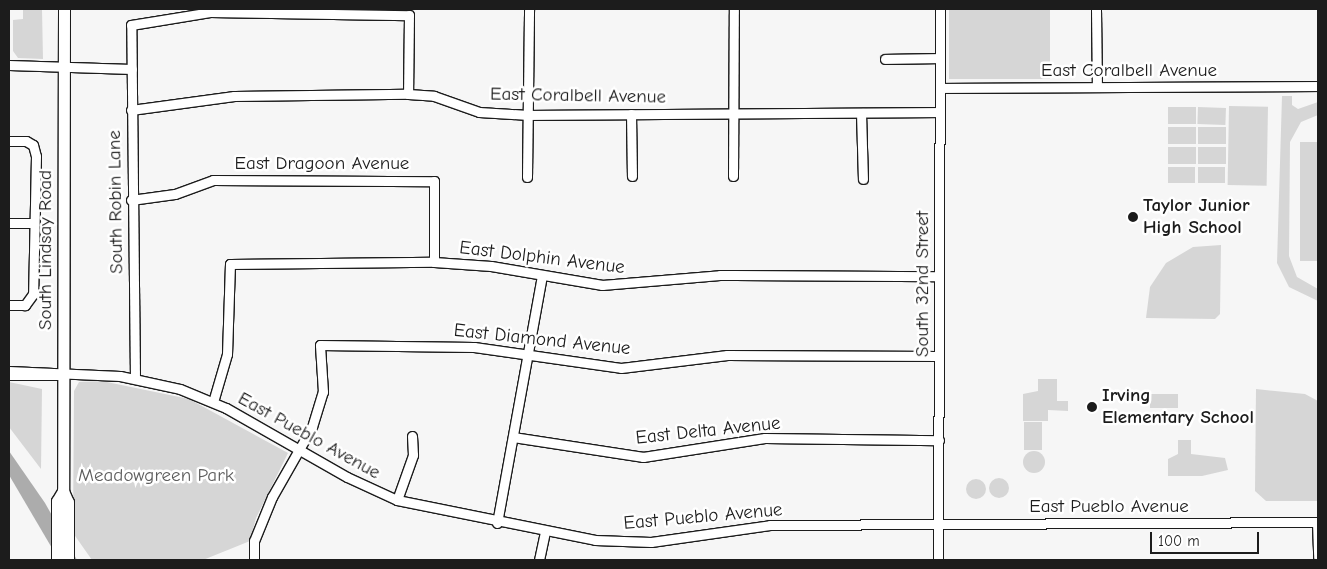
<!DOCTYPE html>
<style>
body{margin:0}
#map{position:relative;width:1327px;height:569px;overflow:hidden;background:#f6f6f6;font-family:"Comic Neue",sans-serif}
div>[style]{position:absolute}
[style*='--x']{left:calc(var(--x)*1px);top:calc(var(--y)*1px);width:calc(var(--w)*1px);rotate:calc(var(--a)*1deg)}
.green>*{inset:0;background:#d6d6d6;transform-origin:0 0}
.round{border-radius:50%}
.water>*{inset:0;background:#acacac}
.roads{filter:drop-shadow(1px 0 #1c1c1c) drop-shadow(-1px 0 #1c1c1c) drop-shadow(0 1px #1c1c1c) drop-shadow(0 -1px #1c1c1c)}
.minor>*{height:9px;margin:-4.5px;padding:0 4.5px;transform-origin:4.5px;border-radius:4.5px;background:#fff}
.major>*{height:11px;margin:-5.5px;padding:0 5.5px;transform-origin:5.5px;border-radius:5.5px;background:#fff}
.dots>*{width:14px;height:14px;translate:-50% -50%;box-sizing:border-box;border:2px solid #fff;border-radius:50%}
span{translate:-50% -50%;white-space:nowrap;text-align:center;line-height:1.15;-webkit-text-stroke:5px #fff;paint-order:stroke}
.street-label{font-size:19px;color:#1c1c1c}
.poi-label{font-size:19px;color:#1c1c1c;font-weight:700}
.left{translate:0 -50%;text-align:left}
.park-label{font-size:19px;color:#5d5d5d}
.frame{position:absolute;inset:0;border:10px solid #1c1c1c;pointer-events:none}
.scale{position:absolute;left:1150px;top:532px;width:109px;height:22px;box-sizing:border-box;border:2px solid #1c1c1c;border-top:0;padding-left:6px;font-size:15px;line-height:18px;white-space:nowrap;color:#1c1c1c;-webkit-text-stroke:4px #fff;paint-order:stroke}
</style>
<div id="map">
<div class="green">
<i style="clip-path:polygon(23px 9px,42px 9px,43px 59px,18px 58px,13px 51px,13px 20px,23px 19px)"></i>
<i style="left:949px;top:9px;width:101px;height:70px"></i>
<i style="clip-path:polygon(1282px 96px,1292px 96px,1292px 105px,1298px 109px,1318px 102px,1318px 115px,1301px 122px,1290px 142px,1289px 256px,1297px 277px,1318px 289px,1318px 301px,1289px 287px,1277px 263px)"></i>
<i style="left:1229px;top:106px;width:39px;height:79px;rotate:1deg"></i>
<i style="left:1168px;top:107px;width:28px;height:17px"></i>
<i style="left:1198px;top:107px;width:28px;height:17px;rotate:2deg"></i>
<i style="left:1168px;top:127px;width:28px;height:17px"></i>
<i style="left:1198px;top:127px;width:28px;height:17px"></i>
<i style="left:1300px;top:142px;width:18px;height:119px"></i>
<i style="left:1168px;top:147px;width:28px;height:17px"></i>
<i style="left:1198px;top:147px;width:28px;height:17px"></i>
<i style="left:1168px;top:167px;width:27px;height:16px"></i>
<i style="left:1198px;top:167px;width:27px;height:16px"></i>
<i style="clip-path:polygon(1221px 245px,1220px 314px,1215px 319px,1146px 318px,1150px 287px,1166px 263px,1193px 247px)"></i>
<i style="clip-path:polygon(1038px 379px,1057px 379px,1057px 401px,1068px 401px,1068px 411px,1048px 410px,1048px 421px,1023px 421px,1023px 394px,1038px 391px)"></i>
<i style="clip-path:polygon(102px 381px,189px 399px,288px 453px,256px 518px,250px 541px,203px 560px,92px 560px,73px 533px,74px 391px,79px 382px)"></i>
<i style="clip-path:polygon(9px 382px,42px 389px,41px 469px,9px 427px)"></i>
<i style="clip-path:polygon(1256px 389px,1305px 394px,1318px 401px,1318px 501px,1266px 501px,1255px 491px)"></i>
<i style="left:1150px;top:394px;width:28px;height:14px"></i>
<i style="left:1024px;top:422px;width:18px;height:28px"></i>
<i style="clip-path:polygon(1178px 440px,1191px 440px,1191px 454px,1225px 458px,1228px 470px,1202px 476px,1168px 476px,1168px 459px,1178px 454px)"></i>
<i class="round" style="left:1023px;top:451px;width:22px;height:22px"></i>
<i class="round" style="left:989px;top:478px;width:20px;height:20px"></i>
<i class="round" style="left:966px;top:479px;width:20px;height:20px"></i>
</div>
<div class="water">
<i style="clip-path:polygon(9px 451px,45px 503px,77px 560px,59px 560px,9px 475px)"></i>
</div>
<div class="roads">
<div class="minor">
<i style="--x:1096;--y:9;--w:78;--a:89.3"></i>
<i style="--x:885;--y:59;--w:54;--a:-1.1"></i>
<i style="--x:9;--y:65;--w:123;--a:1.9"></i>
<i style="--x:940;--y:88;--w:378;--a:-0.3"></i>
<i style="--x:131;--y:110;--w:104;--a:-7.7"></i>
<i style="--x:234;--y:96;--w:174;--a:-0.7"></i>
<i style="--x:408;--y:94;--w:26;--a:4"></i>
<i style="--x:434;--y:96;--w:48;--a:19.6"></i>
<i style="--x:479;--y:112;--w:49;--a:3.5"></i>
<i style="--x:528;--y:115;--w:412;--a:-0.4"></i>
<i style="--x:861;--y:113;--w:66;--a:88.3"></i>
<i style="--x:631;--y:114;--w:62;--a:89.1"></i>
<i style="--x:9;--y:141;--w:17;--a:0"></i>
<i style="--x:26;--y:141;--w:8;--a:30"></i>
<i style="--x:33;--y:145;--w:11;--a:75"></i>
<i style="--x:36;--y:156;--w:138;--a:91.2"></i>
<i style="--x:33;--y:294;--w:14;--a:126"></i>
<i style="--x:25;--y:305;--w:16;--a:180"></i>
<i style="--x:733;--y:176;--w:167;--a:-89.7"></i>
<i style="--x:527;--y:177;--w:168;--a:-89.3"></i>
<i style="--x:131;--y:200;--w:44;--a:-7.8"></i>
<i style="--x:175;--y:194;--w:40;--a:-20.2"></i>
<i style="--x:213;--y:180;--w:221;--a:0.3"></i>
<i style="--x:434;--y:181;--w:81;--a:90"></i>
<i style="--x:9;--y:223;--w:25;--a:0"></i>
<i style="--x:9;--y:371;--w:111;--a:2.6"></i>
<i style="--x:120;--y:376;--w:61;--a:12.2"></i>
<i style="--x:180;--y:389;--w:50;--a:22.4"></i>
<i style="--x:226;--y:408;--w:139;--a:29.7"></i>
<i style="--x:347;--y:477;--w:55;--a:24.7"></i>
<i style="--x:397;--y:500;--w:202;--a:11.4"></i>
<i style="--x:595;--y:540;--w:56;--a:2"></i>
<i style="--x:651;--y:542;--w:120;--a:-8.1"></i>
<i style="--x:770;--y:525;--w:548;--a:-0.31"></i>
<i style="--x:9;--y:375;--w:49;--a:0"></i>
<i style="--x:135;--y:378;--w:353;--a:-90.6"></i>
<i style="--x:131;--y:25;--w:80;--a:-9.3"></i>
<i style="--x:210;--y:12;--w:199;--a:0.9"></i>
<i style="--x:409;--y:15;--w:79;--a:90.7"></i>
<i style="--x:213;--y:402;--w:50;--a:-73.7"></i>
<i style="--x:227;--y:354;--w:90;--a:-88.1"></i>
<i style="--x:230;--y:264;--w:204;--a:-0.6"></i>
<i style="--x:434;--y:262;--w:57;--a:4"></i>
<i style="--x:491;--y:266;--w:113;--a:9.7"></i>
<i style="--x:602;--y:285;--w:118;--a:-4.8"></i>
<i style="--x:720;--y:275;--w:219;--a:0.3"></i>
<i style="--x:513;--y:437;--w:132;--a:8.7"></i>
<i style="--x:643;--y:457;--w:123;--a:-8.9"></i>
<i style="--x:765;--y:438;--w:174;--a:0.7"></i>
<i style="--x:397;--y:500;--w:48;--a:-70.4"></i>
<i style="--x:413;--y:455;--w:19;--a:-93"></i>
<i style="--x:1317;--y:522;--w:35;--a:88"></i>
<i style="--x:497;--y:523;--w:252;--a:-79.7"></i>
<i style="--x:254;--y:560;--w:19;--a:-90"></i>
<i style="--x:254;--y:541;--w:48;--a:-67.8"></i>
<i style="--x:272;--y:497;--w:81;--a:-60.3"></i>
<i style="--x:312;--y:427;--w:37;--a:-73"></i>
<i style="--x:323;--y:392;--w:47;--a:-93.7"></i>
<i style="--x:320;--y:345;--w:154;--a:0.7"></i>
<i style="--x:474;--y:347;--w:148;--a:8.1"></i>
<i style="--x:621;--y:368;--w:107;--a:-7"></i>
<i style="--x:727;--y:355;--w:212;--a:0.3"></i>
<i style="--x:539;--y:560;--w:30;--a:-78"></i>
<i style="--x:938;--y:560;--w:551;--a:-89.79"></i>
</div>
<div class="major">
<i style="--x:64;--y:9;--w:482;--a:90.1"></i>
<i style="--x:63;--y:491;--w:12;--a:66"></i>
<i style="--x:68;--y:502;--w:58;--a:90"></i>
<i style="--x:57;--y:560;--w:59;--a:-90"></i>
<i style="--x:57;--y:501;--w:12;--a:-59"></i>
</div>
</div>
<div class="dots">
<i style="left:1133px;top:217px;background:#1c1c1c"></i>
<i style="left:1092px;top:407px;background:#1c1c1c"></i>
</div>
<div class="street-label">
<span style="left:1129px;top:71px">East Coralbell Avenue</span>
<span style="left:578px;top:96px;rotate:1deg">East Coralbell Avenue</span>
<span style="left:322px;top:164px">East Dragoon Avenue</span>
<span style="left:116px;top:202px;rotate:-91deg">South Robin Lane</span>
<span style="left:46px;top:250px;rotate:-90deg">South Lindsay Road</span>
<span style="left:542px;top:258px;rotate:7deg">East Dolphin Avenue</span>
<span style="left:923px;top:284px;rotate:-90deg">South 32nd Street</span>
<span style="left:542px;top:340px;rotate:6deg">East Diamond Avenue</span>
<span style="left:708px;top:431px;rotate:-6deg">East Delta Avenue</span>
<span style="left:309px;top:436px;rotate:29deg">East Pueblo Avenue</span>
<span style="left:1109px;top:507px">East Pueblo Avenue</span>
<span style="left:703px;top:517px;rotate:-5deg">East Pueblo Avenue</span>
</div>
<div class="poi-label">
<span class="left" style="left:1143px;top:217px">Taylor Junior<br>High School</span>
<span class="left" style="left:1102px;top:407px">Irving<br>Elementary School</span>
</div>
<div class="park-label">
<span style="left:156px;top:476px">Meadowgreen Park</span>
</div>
<div class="frame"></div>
<div class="scale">100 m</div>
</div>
